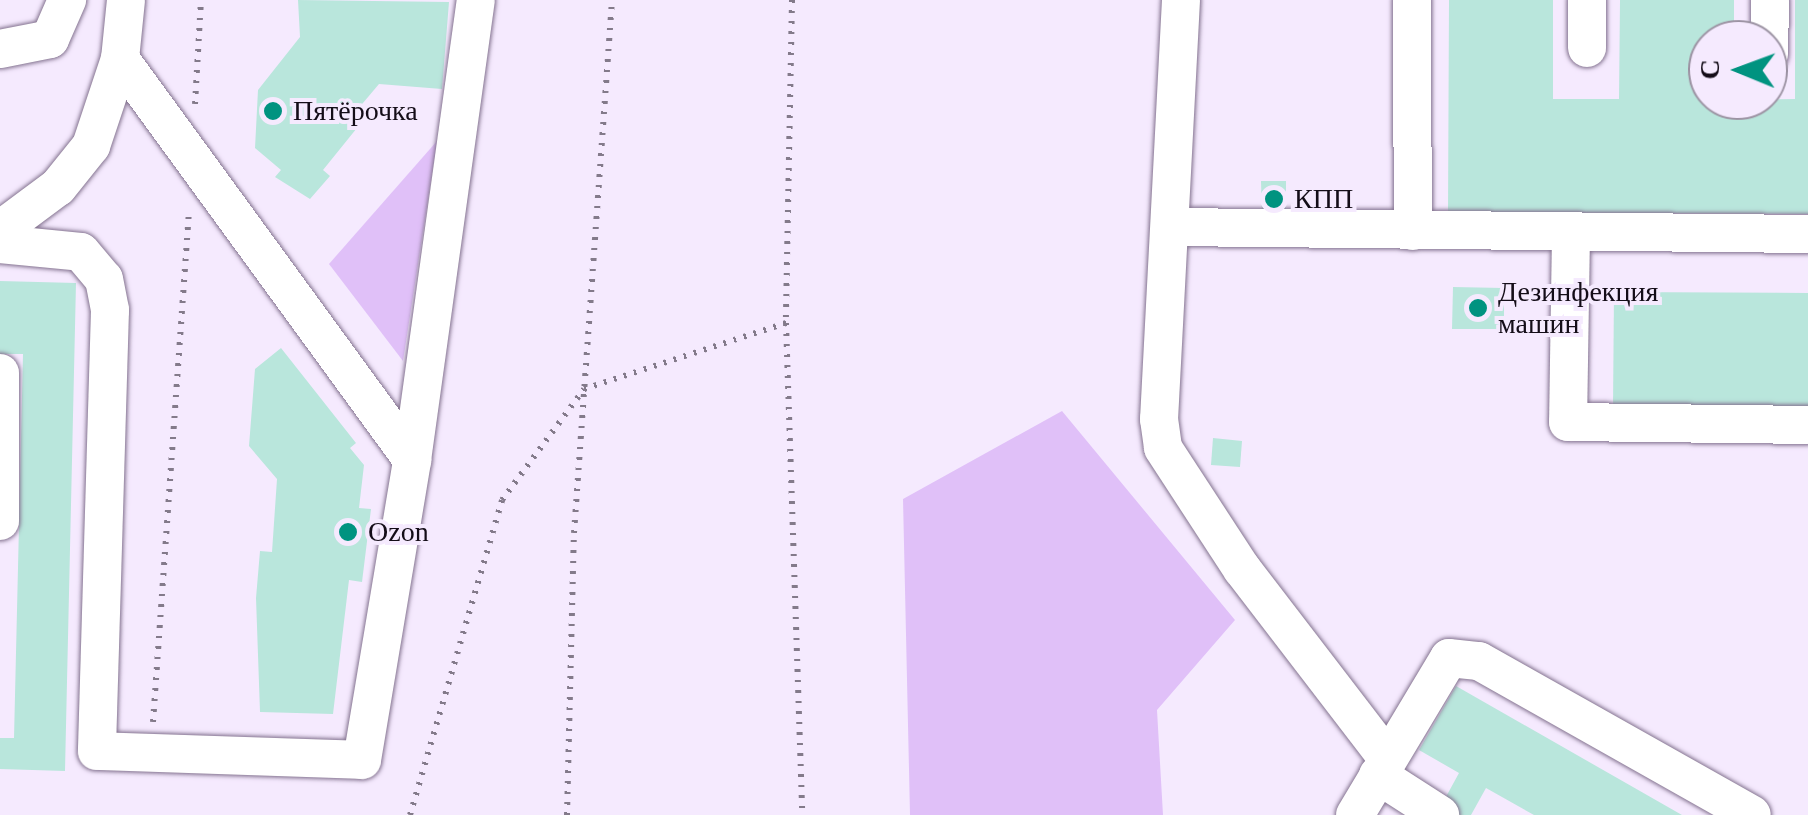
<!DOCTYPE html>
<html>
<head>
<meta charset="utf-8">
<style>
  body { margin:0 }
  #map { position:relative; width:1808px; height:815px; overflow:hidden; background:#f5eafe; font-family:"Times New Roman",serif }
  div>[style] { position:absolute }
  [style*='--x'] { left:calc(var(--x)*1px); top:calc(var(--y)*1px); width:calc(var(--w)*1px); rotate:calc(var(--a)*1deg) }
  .green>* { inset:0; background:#e0c0f8 }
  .building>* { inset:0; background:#b9e6dc }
  .path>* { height:6px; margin-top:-3px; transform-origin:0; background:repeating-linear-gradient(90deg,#837a8a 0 2.5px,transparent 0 10.5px) }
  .roads { filter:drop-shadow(0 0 2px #847390) drop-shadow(0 0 2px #847390) }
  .minor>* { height:38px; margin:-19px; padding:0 19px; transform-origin:19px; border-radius:19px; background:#fff }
  .dots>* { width:28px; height:28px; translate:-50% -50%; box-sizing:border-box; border:5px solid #f5eafe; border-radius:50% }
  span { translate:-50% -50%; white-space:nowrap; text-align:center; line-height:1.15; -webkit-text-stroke:8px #f5eafe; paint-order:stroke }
  .poi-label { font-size:28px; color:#140d18 }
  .left { translate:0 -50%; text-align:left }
  .north { position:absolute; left:1688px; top:20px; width:100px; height:100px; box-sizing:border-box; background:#f5eafe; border:2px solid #9b92a2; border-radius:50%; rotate:271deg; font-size:28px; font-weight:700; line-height:40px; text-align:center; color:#140d18 }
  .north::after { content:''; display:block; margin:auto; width:35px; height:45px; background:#009380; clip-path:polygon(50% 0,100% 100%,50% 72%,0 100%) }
</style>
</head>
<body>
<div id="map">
  <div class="green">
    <i style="clip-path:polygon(437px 141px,403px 361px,329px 264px)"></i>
    <i style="clip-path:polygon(1062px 411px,1235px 620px,1157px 710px,1163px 815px,910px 815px,903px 499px)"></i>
  </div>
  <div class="building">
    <i style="clip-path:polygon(298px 0,449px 2px,442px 89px,379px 84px,352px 116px,361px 123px,323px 170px,330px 176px,310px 199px,275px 177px,281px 170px,255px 148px,258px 90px,300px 37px)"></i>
    <i style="clip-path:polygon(1449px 0,1553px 0,1553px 99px,1619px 99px,1620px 0,1734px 0,1734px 40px,1708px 40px,1708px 100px,1795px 99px,1795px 0,1808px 0,1808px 214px,1448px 212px)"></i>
    <i style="clip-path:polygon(1261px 181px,1286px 181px,1286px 216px,1262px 217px)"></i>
    <i style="clip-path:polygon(0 281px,76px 283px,65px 771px,0 769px,0 738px,14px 738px,23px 354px,0 354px)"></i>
    <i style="clip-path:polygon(1453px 287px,1504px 288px,1504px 329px,1452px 329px)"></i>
    <i style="clip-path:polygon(1614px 292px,1808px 293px,1808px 408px,1613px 407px)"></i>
    <i style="clip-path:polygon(281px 348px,356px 443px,350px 448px,364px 465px,359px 508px,371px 509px,362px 582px,349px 580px,333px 714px,260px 712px,256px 598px,260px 551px,272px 552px,277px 479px,249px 446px,255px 369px)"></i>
    <i style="clip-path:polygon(1213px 438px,1242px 441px,1240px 467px,1211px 465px)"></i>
    <i style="clip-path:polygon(1456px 686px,1682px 815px,1534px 815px,1486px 788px,1471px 815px,1436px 815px,1459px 773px,1419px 750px)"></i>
  </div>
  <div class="path">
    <i style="--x:792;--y:0;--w:323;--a:91.1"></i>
    <i style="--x:786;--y:323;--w:492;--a:88.1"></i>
    <i style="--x:195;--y:104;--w:104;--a:-86.7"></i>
    <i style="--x:153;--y:722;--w:512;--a:-85.97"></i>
    <i style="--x:410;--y:815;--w:328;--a:-73.7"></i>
    <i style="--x:502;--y:500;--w:138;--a:-53.5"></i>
    <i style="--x:584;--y:389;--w:213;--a:-18.1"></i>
    <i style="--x:567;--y:815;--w:282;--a:-88.6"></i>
    <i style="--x:574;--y:533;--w:534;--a:-85.92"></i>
  </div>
  <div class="roads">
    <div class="minor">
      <i style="--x:1181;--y:0;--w:420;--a:93"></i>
      <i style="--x:1159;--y:419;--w:29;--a:82"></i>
      <i style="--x:1163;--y:448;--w:145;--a:56.9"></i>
      <i style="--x:1242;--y:569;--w:238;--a:52.5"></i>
      <i style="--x:1412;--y:0;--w:231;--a:89.8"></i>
      <i style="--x:1587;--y:0;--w:48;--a:90"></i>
      <i style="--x:0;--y:49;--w:51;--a:-11.3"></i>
      <i style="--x:50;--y:39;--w:43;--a:-66.4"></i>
      <i style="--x:1769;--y:54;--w:54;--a:-88.9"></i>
      <i style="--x:120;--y:59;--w:496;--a:53.9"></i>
      <i style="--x:1172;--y:227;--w:636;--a:0.63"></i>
      <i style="--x:0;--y:230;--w:72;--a:-36.6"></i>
      <i style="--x:58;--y:187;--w:53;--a:-51.2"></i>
      <i style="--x:91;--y:146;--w:92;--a:-71.6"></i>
      <i style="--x:120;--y:59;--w:59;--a:-84.2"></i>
      <i style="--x:1571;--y:234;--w:188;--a:90.9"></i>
      <i style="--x:1568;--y:422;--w:240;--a:0.7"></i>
      <i style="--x:0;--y:244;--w:81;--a:5.6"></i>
      <i style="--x:81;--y:252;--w:35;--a:50"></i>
      <i style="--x:104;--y:279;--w:32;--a:79"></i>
      <i style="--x:110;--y:310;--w:441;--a:91.7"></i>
      <i style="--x:97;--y:751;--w:265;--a:1.9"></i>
      <i style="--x:362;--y:760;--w:304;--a:-80.5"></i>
      <i style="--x:412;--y:460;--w:464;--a:-82.1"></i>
      <i style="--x:0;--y:373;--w:148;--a:90"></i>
      <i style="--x:1378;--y:775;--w:74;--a:32.8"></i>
      <i style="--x:1355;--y:815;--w:183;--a:-59.1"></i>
      <i style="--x:1449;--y:658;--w:30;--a:6"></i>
      <i style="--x:1479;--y:661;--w:313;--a:29.4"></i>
    </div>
  </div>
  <div class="dots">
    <i style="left:273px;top:111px;background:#009380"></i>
    <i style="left:1274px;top:199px;background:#009380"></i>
    <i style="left:1478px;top:308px;background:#009380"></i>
    <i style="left:348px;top:532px;background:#009380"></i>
  </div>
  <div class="poi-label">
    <span class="left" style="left:293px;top:111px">Пятёрочка</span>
    <span class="left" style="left:1294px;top:199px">КПП</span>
    <span class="left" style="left:1498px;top:308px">Дезинфекция<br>машин</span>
    <span class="left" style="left:368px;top:532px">Ozon</span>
  </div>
  <div class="north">С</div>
</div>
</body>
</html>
